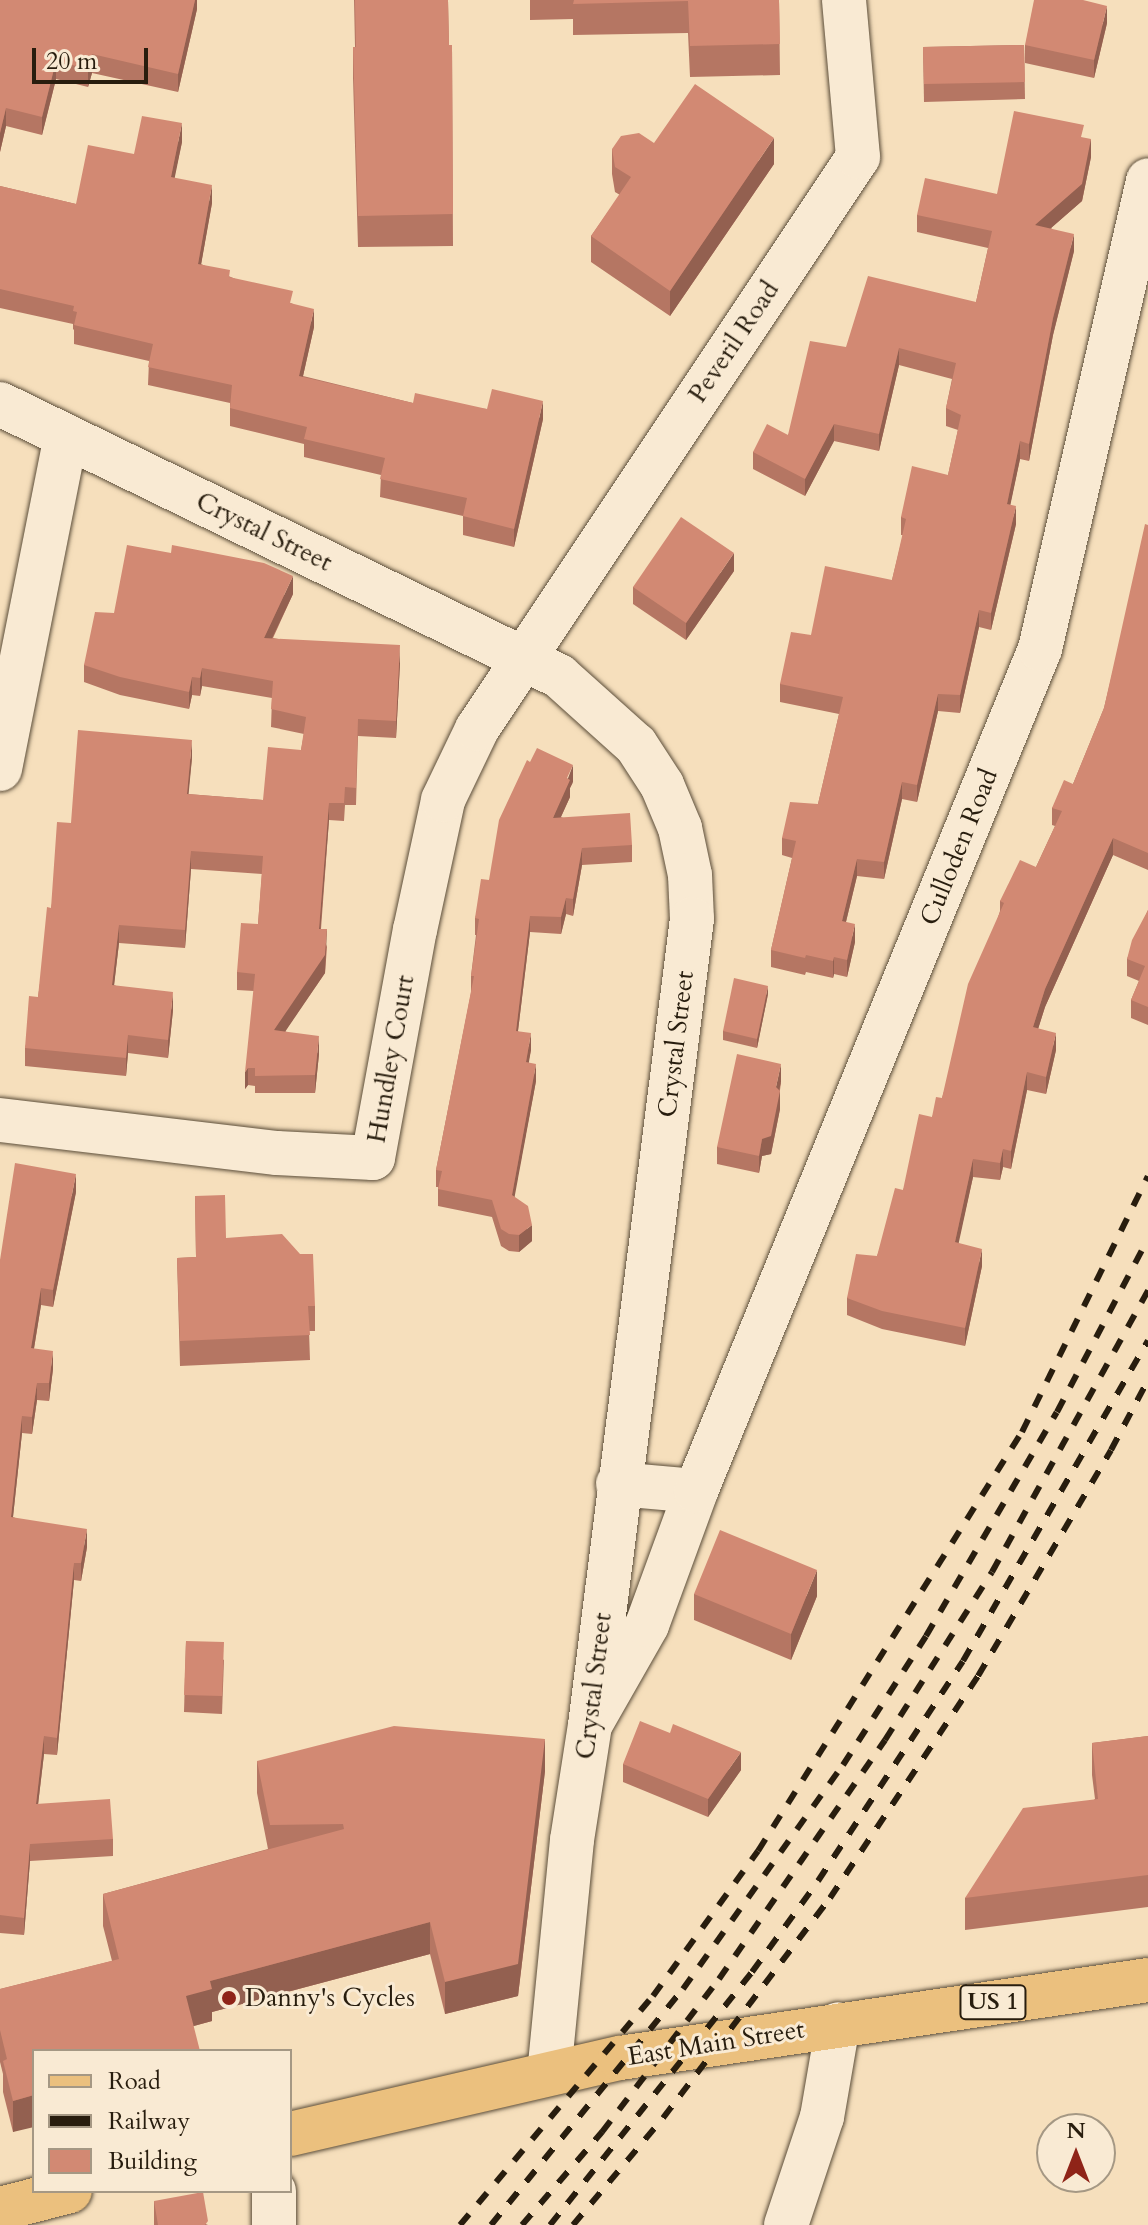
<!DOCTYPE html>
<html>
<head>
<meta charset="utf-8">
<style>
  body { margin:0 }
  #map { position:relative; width:1148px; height:2225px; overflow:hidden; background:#f6dfbc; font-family:Cardo,serif }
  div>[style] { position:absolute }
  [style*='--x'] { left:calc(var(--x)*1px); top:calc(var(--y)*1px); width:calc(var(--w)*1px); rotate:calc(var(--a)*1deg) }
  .roads { filter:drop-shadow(0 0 2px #5c4e3a) drop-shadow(0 0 2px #5c4e3a) }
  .street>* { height:44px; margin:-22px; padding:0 22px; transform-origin:22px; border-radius:22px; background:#f9ead3 }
  .secondary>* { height:44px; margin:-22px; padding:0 22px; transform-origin:22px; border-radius:22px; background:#f9ead3 }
  .primary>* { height:44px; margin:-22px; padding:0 22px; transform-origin:22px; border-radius:22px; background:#ebc07e }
  .rail>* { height:6px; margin-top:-3px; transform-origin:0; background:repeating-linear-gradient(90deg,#281d0e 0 14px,transparent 0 28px) }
  .wall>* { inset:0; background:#b57663 }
  .shaded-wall>* { inset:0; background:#936050 }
  .building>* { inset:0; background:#d28973 }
  .dots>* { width:22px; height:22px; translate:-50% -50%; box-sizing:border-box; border:4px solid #f9ead3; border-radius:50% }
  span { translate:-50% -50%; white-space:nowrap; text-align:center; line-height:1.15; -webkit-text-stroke:6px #f9ead3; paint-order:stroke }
  .shield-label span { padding:2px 6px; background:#f9ead3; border:2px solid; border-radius:6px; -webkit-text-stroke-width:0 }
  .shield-label { font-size:24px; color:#281d0e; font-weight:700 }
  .street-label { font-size:26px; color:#281d0e }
  .poi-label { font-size:26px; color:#281d0e }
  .left { translate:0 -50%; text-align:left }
  .legend { position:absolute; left:32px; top:2049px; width:260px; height:144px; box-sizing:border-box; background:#f9ead3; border:2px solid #a59884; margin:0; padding:10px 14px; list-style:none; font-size:24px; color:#281d0e }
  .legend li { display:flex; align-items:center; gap:16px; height:40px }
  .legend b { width:40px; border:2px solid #a59884 }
  .north { position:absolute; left:1036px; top:2113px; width:80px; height:80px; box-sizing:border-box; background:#f9ead3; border:2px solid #a59884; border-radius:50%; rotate:0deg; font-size:22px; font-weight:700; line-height:32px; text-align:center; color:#281d0e }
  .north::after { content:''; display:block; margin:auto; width:28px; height:36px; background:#8f2418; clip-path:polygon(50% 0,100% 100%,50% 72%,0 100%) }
  .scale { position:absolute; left:32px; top:48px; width:116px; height:36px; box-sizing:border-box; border:4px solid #281d0e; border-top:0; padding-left:10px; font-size:24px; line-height:28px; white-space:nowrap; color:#281d0e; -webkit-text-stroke:6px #f9ead3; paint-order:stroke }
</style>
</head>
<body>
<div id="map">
  <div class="roads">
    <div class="street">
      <i style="--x:0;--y:769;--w:339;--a:-78.8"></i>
      <i style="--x:0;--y:1120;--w:279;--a:6.8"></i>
      <i style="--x:277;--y:1153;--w:96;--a:3"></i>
      <i style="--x:373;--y:1158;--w:232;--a:-79.6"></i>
      <i style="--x:415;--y:930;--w:133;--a:-77.8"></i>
      <i style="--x:443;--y:800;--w:79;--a:-64.4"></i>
      <i style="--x:477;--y:729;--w:687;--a:-56.33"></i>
      <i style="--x:858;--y:157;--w:158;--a:-95.1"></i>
      <i style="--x:618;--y:1484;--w:78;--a:5.1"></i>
      <i style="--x:590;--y:1725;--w:115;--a:-60.3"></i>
      <i style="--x:647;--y:1625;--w:143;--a:-69.9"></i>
      <i style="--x:696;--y:1491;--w:910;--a:-67.78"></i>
      <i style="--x:1040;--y:649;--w:481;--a:-77"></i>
    </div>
    <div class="secondary">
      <i style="--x:0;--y:404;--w:622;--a:25.95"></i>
      <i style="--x:559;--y:676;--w:103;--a:41.9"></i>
      <i style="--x:636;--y:745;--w:48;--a:57"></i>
      <i style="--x:662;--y:785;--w:47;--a:67.3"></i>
      <i style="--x:680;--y:828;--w:48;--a:78"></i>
      <i style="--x:690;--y:875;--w:44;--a:87.4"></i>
      <i style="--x:692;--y:919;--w:812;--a:97.21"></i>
      <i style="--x:590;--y:1725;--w:116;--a:98.9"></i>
      <i style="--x:572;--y:1840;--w:234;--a:95.6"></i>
      <i style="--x:274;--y:2225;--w:34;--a:-90"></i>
      <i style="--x:786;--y:2225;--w:114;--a:-71.6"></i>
      <i style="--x:822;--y:2117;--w:94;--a:-80.2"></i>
    </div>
    <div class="primary">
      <i style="--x:290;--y:2134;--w:339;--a:-13"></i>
      <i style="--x:620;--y:2058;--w:534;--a:-8.4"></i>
      <i style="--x:0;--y:2209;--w:72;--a:-14.4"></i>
    </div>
  </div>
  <div class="rail">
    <i style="--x:460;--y:2225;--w:299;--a:-49.9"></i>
    <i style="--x:653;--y:1996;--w:179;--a:-54.1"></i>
    <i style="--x:758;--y:1851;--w:495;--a:-57.8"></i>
    <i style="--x:1022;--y:1432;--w:285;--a:-63.8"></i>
    <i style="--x:491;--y:2225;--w:304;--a:-50.9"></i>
    <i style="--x:683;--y:1989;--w:275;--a:-54.5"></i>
    <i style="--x:843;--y:1765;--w:153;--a:-57.2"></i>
    <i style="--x:926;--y:1636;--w:259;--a:-59.7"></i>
    <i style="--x:1057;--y:1412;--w:195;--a:-62.3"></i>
    <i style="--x:522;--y:2225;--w:123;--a:-49.3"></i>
    <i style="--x:602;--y:2132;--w:193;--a:-52.6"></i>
    <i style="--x:719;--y:1979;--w:291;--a:-55.2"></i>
    <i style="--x:885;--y:1740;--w:199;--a:-57.5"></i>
    <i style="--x:992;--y:1572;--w:322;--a:-61"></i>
    <i style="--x:550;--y:2225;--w:324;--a:-51.4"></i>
    <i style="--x:752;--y:1972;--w:112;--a:-54"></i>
    <i style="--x:818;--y:1881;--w:263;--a:-56.6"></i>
    <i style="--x:963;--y:1661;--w:370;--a:-60"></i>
    <i style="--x:573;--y:2225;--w:140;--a:-49.9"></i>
    <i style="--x:663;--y:2118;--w:276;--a:-52.8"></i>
    <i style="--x:830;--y:1898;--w:267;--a:-56.3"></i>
    <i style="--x:978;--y:1676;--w:262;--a:-59.5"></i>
    <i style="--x:1111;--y:1450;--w:79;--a:-62.1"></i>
  </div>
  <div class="wall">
    <i style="clip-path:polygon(0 0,197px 0,197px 9px,178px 92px,92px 73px,88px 87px,56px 79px,42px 135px,6px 126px,0 152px)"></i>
    <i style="clip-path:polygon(354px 0,448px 0,449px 45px,452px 45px,453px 246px,358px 247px,353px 78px,353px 47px,355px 47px)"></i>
    <i style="clip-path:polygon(530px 0,779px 0,780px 75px,690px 77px,688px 33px,573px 35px,573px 19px,530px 20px)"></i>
    <i style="clip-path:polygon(1107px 23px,1094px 78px,1025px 63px,1025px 45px)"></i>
    <i style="clip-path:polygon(1024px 45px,1025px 99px,924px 102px,923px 47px)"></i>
    <i style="clip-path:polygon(1084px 138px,1091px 157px,1082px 201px,1051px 228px,1074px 251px,1053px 335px,1029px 461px,1020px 459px,1010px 505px,1016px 524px,991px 630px,979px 627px,960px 713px,938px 711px,917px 802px,902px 799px,884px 879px,857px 876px,846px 922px,855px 942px,847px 977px,834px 974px,833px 978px,806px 972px,805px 975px,771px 967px,771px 950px,792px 858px,782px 855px,782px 838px,818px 804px,839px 714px,780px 702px,780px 684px,811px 635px,892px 580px,903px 535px,901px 535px,901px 517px,948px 475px,958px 430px,946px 426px,946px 408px,952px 379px,899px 365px,879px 451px,834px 441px,805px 496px,753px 469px,753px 452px,788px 435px,846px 347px,976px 302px,988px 248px,917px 232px,917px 215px,997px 194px)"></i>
    <i style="clip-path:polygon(182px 142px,174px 178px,212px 203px,201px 264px,293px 304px,314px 327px,303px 376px,413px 403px,487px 409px,543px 419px,514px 547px,463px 535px,463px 516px,380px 497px,381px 475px,304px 457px,304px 444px,230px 426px,230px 403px,148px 385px,149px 361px,74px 344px,74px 330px,73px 329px,73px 324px,0 308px,0 186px,76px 204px,134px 154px)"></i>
    <i style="clip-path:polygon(654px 143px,774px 164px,670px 316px,591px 262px,591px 236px,620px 195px,615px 192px,612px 174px,612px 149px)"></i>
    <i style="clip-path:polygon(1148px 525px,1148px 870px,1113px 855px,1045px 1007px,1038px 1029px,1056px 1050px,1046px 1094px,1027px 1090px,1011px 1169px,1003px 1167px,1000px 1180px,973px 1177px,958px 1243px,982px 1266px,965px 1346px,882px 1329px,847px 1315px,847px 1298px,877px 1256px,932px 1117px,942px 1098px,1000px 911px,1000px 901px,1036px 867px,1055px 826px,1052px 825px,1052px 808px,1073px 784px,1104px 708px)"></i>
    <i style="clip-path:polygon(734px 571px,686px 640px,633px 604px,633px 587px)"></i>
    <i style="clip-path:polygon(293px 594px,273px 638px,400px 663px,396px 738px,358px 736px,356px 805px,345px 805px,344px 821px,329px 820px,321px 929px,327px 947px,325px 973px,285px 1031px,319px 1054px,315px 1093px,255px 1093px,255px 1086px,248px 1085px,245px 1089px,254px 991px,237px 990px,237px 972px,258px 924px,262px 874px,191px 869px,185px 948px,119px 943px,114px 985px,173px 1010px,168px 1058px,128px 1053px,126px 1076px,25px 1066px,25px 1048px,38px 997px,51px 908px,71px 823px,192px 758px,188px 794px,263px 800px,301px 750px,304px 734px,271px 727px,272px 698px,202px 686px,200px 696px,192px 695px,189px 709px,120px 695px,84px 682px,84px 665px,114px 613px)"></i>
    <i style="clip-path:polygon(573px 782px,570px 788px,570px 797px,561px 817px,632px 845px,632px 862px,582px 865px,573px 916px,566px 914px,561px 934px,530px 932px,518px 1031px,531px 1050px,528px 1063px,536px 1081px,514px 1196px,532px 1241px,519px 1252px,509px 1251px,501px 1246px,492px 1217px,438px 1206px,438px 1187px,436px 1187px,436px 1170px,471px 993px,471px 976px,476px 935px,475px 935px,475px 918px,489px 880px)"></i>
    <i style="clip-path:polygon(1148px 910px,1148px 1025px,1131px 1018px,1131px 1000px,1139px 981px,1127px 976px,1127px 959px)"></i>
    <i style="clip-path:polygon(768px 994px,757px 1048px,723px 1040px,723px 1031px)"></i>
    <i style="clip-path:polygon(781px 1082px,780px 1090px,780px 1109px,771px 1154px,762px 1156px,759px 1173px,717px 1164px,717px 1147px)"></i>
    <i style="clip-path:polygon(76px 1192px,53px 1307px,41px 1305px,34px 1349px,53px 1369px,49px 1401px,37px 1400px,32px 1434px,22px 1433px,13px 1517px,87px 1547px,81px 1581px,74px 1580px,57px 1755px,44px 1754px,38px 1804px,113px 1839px,113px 1856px,30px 1861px,24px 1935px,0 1933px,0 1260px)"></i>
    <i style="clip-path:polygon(195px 1196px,226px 1238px,315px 1306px,315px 1331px,309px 1331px,310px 1360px,180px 1366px,177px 1258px,196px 1257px)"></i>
    <i style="clip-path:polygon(694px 1594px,817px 1596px,791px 1660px,694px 1620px)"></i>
    <i style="clip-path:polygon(186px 1641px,224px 1660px,222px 1714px,184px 1712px)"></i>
    <i style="clip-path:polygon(1148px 1736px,1148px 1907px,965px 1930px,965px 1898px,1095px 1799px,1092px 1775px,1092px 1743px)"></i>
    <i style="clip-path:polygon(257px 1761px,545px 1771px,518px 1996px,445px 2014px,430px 1954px,212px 2012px,212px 2021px,194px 2026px,13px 2132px,3px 2092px,3px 2074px,0 2062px,0 1989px,112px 1961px,103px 1926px,103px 1894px,268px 1849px,257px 1793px)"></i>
    <i style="clip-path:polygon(623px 1764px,741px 1770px,708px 1817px,623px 1782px)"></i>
    <i style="clip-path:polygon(154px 2201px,208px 2225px,154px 2225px)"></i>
  </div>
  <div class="shaded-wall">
    <i style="clip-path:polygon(195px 0,197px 0,197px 9px,178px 92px,178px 74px)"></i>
    <i style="clip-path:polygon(1107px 6px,1107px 23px,1094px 78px,1094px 60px)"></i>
    <i style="clip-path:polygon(92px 54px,92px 73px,88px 87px,88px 69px)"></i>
    <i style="clip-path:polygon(56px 61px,56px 79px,42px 135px,42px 117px)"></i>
    <i style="clip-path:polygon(6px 108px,6px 126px,0 152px,0 133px)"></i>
    <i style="clip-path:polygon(182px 123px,182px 142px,171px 196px,171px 177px)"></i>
    <i style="clip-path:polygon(774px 138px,774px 164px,670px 316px,670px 291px)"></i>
    <i style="clip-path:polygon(1091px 139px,1091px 157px,1082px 201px,1035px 242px,1035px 225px)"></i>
    <i style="clip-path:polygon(212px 185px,212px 203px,198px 282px,198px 264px)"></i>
    <i style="clip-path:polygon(1074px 234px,1074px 251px,1053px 335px,1029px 461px,1029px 444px,1053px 318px)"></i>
    <i style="clip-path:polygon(314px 309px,314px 327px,299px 394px,299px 376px)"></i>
    <i style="clip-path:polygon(899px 348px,899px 365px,879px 451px,879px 434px)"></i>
    <i style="clip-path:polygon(543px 401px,543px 419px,514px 547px,514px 529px)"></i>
    <i style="clip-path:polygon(834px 424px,834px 441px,805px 496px,805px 479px)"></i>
    <i style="clip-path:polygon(1020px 441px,1020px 459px,1007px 521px,1007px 504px)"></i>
    <i style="clip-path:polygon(1016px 506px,1016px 524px,991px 630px,991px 613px)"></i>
    <i style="clip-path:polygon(734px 553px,734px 571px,686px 640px,686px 623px)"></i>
    <i style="clip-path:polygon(293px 576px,293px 594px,264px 655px,264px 638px)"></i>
    <i style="clip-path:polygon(979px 610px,979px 627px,960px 713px,960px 695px)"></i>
    <i style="clip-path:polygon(400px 645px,400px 663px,396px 738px,396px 721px)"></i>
    <i style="clip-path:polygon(202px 668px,202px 686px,200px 696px,200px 678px)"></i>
    <i style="clip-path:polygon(192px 677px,192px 695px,189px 709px,189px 692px)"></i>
    <i style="clip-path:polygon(938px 694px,938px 711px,917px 802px,917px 785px)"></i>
    <i style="clip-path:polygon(192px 740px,192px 758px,187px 811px,187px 794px)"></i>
    <i style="clip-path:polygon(573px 765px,573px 782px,570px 788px,570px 797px,553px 834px,553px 818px)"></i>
    <i style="clip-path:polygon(902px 782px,902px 799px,884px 879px,884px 862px)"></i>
    <i style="clip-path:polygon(329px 803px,329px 820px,319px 946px,319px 929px)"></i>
    <i style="clip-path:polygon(1113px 838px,1113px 855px,1045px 1007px,1033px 1045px,1033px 1027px,1045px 989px)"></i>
    <i style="clip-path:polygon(582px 848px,582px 865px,573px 916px,573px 899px)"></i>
    <i style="clip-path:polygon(191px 851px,191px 869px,185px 948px,185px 930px)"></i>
    <i style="clip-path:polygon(857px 859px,857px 876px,842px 938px,842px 921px)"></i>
    <i style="clip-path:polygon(566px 898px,566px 914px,561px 934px,561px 917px)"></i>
    <i style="clip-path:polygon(530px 916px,530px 932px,516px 1047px,516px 1031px)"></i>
    <i style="clip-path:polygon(855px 924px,855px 942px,847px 977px,847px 960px)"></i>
    <i style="clip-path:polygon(119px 925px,119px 943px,112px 1003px,112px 985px)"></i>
    <i style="clip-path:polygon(327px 929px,325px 973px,274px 1048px,274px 1030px)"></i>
    <i style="clip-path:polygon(834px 957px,834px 974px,833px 978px,833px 961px)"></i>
    <i style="clip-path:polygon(768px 986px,768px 994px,757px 1048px,757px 1039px)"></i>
    <i style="clip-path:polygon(173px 992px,173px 1010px,168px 1058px,168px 1040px)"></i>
    <i style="clip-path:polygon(531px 1033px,531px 1050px,526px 1079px,526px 1062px)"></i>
    <i style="clip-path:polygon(1056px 1033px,1056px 1050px,1046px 1094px,1046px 1077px)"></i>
    <i style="clip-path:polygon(128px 1035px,128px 1053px,126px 1076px,126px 1058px)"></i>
    <i style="clip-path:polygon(319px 1036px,319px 1054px,315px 1093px,315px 1075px)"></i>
    <i style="clip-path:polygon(536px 1064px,536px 1081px,512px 1211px,512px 1195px)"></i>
    <i style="clip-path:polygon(781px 1064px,781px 1082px,776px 1104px,776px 1087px)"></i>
    <i style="clip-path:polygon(248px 1068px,248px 1085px,245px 1089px,245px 1072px)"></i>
    <i style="clip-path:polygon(1027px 1072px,1027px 1090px,1011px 1169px,1011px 1151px)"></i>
    <i style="clip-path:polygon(780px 1091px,780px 1109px,771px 1154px,762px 1156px,759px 1173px,759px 1156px,762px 1139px)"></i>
    <i style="clip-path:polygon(1003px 1149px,1003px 1167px,1000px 1180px,1000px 1163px)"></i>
    <i style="clip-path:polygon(973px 1159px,973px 1177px,955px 1260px,955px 1242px)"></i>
    <i style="clip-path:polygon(76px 1174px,76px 1192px,53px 1307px,53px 1290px)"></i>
    <i style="clip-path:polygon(532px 1225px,532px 1241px,519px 1252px,519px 1235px)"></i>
    <i style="clip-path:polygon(982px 1249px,982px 1266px,965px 1346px,965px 1328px)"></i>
    <i style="clip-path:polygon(41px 1288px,41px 1305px,31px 1366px,31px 1348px)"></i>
    <i style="clip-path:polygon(53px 1351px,53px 1369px,49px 1401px,49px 1383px)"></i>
    <i style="clip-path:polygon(37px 1383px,37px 1400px,32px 1434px,32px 1417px)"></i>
    <i style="clip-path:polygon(22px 1416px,22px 1433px,11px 1535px,11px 1517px)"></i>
    <i style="clip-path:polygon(87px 1529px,87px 1547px,81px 1581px,81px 1563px)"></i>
    <i style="clip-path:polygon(74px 1563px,74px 1580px,57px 1755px,57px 1738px)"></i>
    <i style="clip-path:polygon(817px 1570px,817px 1596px,791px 1660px,791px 1634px)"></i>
    <i style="clip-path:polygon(44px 1736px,44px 1754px,36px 1822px,36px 1804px)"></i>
    <i style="clip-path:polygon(545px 1739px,545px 1771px,518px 1996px,445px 2014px,445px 1982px)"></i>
    <i style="clip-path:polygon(741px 1752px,741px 1770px,708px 1817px,708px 1799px)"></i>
    <i style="clip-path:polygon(30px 1844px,30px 1861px,24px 1935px,24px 1918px)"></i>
    <i style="clip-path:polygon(430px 1922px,430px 1954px,212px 2012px,212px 2021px,186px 2028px,186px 1996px,210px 1981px)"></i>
    <i style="clip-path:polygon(34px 2095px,34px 2127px,13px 2132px,13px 2101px)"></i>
  </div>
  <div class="building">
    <i style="clip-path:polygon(0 0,195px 0,178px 74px,92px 54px,88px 69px,56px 61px,42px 117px,6px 108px,0 133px)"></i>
    <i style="clip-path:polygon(355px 0,448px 0,449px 45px,452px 45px,453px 214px,358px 216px,353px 47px,356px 47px)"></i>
    <i style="clip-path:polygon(574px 0,779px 0,780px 44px,690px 46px,688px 1px,573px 4px)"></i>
    <i style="clip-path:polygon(1034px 0,1083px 0,1107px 6px,1094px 60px,1025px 45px)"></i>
    <i style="clip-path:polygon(1024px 45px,1025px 82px,924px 84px,923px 47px)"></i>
    <i style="clip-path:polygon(695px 84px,774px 138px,670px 291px,591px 236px,631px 177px,615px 167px,612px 149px,621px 136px,639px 133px,654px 143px)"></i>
    <i style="clip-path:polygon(1014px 111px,1084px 125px,1081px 137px,1091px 139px,1082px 184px,1035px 225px,1074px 234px,1053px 318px,1029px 444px,1020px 441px,1007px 504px,1016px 506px,991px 613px,979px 610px,960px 695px,938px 694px,917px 785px,902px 782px,884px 862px,857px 859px,842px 921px,855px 924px,847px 960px,834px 957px,833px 961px,806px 955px,805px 958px,771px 950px,796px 841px,782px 838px,790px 802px,818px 804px,843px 697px,780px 684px,791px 632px,811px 635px,825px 566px,892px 580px,906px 519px,901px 517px,912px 466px,948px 475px,961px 415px,946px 408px,956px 363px,899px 348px,879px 434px,834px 424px,805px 479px,753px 452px,767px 424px,788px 435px,810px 341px,846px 347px,868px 276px,976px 302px,992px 231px,917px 215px,925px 178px,997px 194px)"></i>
    <i style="clip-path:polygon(142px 116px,182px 123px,171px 177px,212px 185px,198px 264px,230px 270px,229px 277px,293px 291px,290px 303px,314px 309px,299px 376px,413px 403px,415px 393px,487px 409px,492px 389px,543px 401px,514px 529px,463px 516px,467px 498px,380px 479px,385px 458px,304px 439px,307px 427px,230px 408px,232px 385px,148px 367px,153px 344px,74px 325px,77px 312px,73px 311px,74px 306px,0 289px,0 186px,76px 204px,88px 145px,134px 154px)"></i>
    <i style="clip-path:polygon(681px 517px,734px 553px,686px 623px,633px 587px)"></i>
    <i style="clip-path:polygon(1145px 524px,1148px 525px,1148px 853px,1113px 838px,1045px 989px,1033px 1027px,1056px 1033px,1046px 1077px,1027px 1072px,1011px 1151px,1003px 1149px,1000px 1163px,973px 1159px,955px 1242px,982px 1249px,965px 1328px,882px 1311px,847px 1298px,856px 1254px,877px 1256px,895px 1188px,903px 1190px,919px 1114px,932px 1117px,936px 1097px,942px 1098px,968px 984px,1004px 903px,1000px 901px,1020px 860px,1036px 867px,1062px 811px,1052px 808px,1064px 780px,1073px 784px,1104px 708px)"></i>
    <i style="clip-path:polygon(127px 545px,171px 553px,172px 545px,264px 563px,293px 576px,264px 638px,400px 645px,396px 721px,358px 719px,356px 788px,345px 787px,344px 803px,329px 803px,319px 929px,327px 929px,325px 955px,274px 1030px,319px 1036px,315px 1075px,255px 1076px,255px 1068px,248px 1068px,245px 1072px,255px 974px,237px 972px,241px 923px,258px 924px,263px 856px,191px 851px,185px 930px,119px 925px,112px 985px,173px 992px,168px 1040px,128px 1035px,126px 1058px,25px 1048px,29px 996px,38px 997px,47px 907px,51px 908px,57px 822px,71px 823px,78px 730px,192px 740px,187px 794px,263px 800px,268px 747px,301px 750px,306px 717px,271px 709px,273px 681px,202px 668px,200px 678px,192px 677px,189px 692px,120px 677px,84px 665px,95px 612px,114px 613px)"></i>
    <i style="clip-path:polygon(537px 748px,573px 765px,567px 778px,570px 780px,553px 818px,630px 813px,632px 845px,582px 848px,573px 899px,566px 898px,561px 917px,530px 916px,516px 1031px,531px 1033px,526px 1062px,536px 1064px,512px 1195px,528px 1206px,532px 1225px,519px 1235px,509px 1234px,501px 1229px,492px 1200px,438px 1189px,442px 1171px,436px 1170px,474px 976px,471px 976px,479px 919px,475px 918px,481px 879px,489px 880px,499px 820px,527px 760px,530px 762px)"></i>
    <i style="clip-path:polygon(1148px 910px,1148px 1007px,1131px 1000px,1145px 966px,1127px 959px,1132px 940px)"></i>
    <i style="clip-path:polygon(734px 978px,768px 986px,757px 1039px,723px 1031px)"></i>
    <i style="clip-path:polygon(737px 1054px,781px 1064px,776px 1087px,780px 1091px,771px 1136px,762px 1139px,759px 1156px,717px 1147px)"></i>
    <i style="clip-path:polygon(15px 1163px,76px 1174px,53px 1290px,41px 1288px,31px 1348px,53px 1351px,49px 1383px,37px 1383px,32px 1417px,22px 1416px,11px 1517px,87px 1529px,81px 1563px,74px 1563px,57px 1738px,44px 1736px,36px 1804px,110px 1799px,113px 1839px,30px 1844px,24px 1918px,0 1915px,0 1260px)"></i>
    <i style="clip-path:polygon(225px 1195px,226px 1238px,282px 1234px,300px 1254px,313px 1254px,315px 1306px,308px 1306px,310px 1335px,180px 1341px,177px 1258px,196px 1257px,195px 1196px)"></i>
    <i style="clip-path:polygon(720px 1530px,817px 1570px,791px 1634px,694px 1594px)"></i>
    <i style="clip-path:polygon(186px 1641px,224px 1642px,222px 1696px,184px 1695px)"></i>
    <i style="clip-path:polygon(640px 1721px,670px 1733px,673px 1724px,741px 1752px,708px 1799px,623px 1764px)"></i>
    <i style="clip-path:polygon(394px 1726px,545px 1739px,518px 1964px,445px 1982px,430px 1922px,210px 1981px,212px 1989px,186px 1996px,200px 2051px,34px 2051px,34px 2095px,13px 2101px,3px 2061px,7px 2059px,0 2030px,0 1989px,119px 1959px,103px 1894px,344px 1829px,343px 1824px,270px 1825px,257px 1761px)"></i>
    <i style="clip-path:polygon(1148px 1736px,1148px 1875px,965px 1898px,1023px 1808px,1098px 1799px,1092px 1743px)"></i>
    <i style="clip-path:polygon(203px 2192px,208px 2221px,205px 2225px,158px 2225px,154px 2201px)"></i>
  </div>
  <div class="dots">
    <i style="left:229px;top:1998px;background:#8f2418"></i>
  </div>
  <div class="shield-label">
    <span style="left:993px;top:2002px">US 1</span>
  </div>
  <div class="street-label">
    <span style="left:734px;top:342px;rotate:-56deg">Peveril Road</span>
    <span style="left:264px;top:532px;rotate:26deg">Crystal Street</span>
    <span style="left:959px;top:847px;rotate:-68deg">Culloden Road</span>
    <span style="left:676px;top:1044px;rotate:-83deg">Crystal Street</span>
    <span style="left:391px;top:1059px;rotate:-80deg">Hundley Court</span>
    <span style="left:594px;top:1686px;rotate:-83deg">Crystal Street</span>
    <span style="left:716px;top:2043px;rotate:-9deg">East Main Street</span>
  </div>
  <div class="poi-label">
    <span class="left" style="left:245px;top:1998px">Danny's Cycles</span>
  </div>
  <ul class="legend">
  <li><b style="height:10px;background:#ebc07e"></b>Road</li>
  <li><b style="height:10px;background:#281d0e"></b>Railway</li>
  <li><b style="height:22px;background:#d28973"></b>Building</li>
  </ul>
  <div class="north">N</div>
  <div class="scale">20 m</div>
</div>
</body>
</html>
